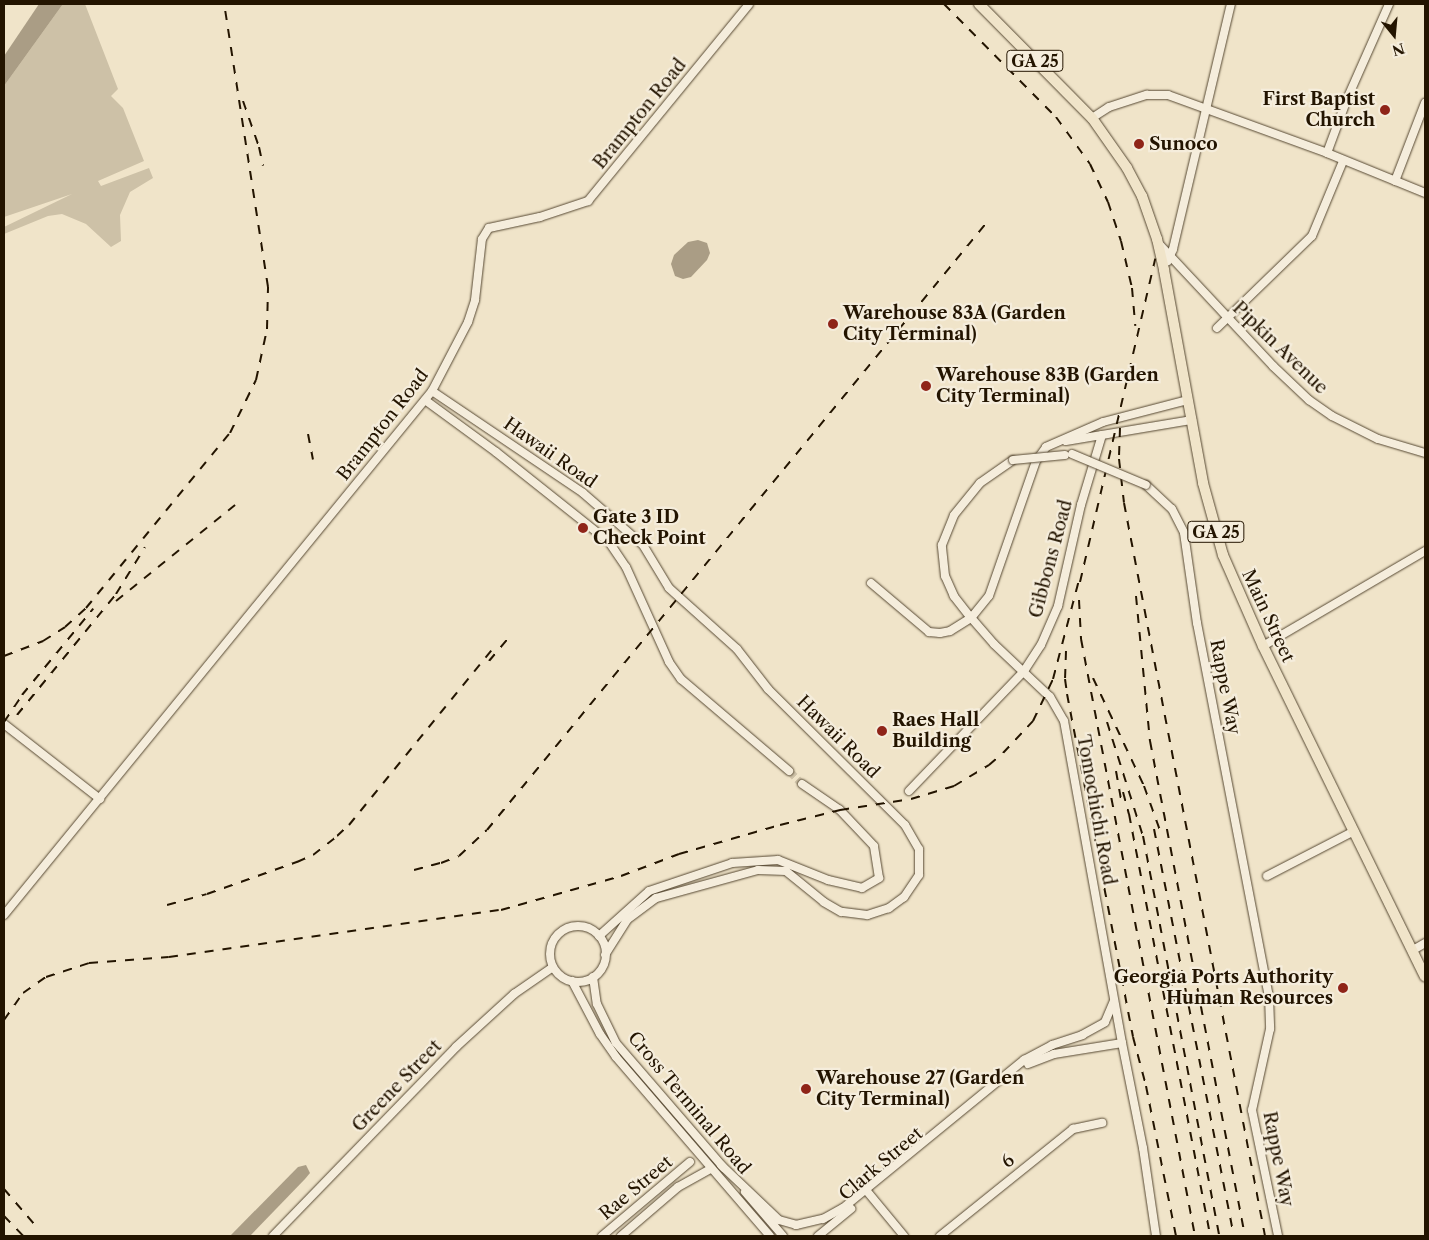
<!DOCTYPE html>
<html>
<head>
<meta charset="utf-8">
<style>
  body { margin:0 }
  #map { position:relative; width:1429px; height:1240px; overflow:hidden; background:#f0e4c9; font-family:"Libre Caslon Text",serif }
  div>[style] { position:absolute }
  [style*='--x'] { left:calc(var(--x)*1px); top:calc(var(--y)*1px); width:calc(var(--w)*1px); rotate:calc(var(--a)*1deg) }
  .green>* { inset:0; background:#cdc1a7 }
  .water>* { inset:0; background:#aa9d85 }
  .minor-tunnel>* { height:8px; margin-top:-4px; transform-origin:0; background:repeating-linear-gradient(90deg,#d1c5ab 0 8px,transparent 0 12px) }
  .roads { filter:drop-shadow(0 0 1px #564832) drop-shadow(0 0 1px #564832) }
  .minor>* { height:8px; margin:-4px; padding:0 4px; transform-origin:4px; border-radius:4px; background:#f5eddc }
  .minor>.ring { margin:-4px; padding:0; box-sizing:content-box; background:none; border:8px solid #f5eddc; border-radius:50% }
  .major>* { height:10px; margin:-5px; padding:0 5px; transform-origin:5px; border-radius:5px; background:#f0e4c9 }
  .rail>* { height:2px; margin-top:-1px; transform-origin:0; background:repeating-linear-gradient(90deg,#231400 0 9px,transparent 0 18px) }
  .bridges { filter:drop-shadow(0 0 1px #564832) drop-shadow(0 0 1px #564832) }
  .minor-bridge>* { height:8px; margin:-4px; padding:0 4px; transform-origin:4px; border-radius:4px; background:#f5eddc }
  .dots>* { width:14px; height:14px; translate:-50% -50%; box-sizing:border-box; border:2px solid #f5eddc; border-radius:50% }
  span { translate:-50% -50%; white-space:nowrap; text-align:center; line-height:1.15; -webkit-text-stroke:4.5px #f5eddc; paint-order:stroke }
  .shield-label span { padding:1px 4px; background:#f5eddc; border:1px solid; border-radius:4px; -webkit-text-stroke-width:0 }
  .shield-label { font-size:16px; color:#231400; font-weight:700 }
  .poi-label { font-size:18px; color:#231400; font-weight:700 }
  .right { translate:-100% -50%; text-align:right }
  .left { translate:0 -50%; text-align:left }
  .street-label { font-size:18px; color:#231400 }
  .frame { position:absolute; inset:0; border:5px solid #231400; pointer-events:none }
  .north { position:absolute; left:1369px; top:10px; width:50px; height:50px; -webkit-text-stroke:4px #f5eddc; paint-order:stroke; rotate:163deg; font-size:14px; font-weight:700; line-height:20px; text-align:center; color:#231400 }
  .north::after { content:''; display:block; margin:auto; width:18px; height:22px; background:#231400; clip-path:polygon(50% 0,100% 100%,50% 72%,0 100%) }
</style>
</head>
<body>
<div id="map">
  <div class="green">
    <i style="clip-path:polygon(63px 4px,85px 4px,118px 89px,111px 96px,123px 108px,144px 161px,98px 181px,101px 186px,149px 168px,153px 178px,130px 192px,120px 215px,121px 241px,111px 247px,86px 224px,62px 214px,48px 216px,4px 234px,4px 227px,72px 194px,4px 217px,4px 86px)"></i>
  </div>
  <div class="water">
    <i style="clip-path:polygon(39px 4px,63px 4px,4px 86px,4px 56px)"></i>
    <i style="clip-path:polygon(698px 240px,707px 243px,710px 253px,707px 260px,691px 277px,683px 279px,675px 276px,671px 264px,674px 255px,688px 242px)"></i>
    <i style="clip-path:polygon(306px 1165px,310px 1173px,305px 1179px,250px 1236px,230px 1236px,298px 1167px)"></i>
  </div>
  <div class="minor-tunnel">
    <i style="--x:789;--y:771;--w:18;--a:45"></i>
  </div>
  <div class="roads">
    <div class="minor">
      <i style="--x:1092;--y:118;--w:20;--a:-33"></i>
      <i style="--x:1109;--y:107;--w:40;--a:-18"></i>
      <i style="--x:1147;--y:95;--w:21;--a:0"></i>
      <i style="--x:1168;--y:95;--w:169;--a:20"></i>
      <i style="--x:1327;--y:153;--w:106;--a:22.2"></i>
      <i style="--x:1327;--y:153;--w:58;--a:-69.7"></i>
      <i style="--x:1347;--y:99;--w:104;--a:-66.1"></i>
      <i style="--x:1395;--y:181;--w:84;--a:-69"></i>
      <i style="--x:1159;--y:244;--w:167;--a:46.9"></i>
      <i style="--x:1273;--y:366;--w:50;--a:43.4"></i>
      <i style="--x:1309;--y:400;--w:28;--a:35"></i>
      <i style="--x:1332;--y:416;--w:51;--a:26.6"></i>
      <i style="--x:1378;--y:439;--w:49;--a:16.6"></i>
      <i style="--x:1168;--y:261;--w:13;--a:-67"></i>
      <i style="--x:1173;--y:249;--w:252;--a:-76.7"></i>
      <i style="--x:1217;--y:328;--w:132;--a:-44.1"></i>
      <i style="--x:1312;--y:236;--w:81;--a:-67.5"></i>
      <i style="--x:432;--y:391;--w:182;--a:34"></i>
      <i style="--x:583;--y:493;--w:79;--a:40.9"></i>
      <i style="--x:643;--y:545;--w:50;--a:58.8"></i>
      <i style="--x:669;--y:588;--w:91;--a:41.9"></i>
      <i style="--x:737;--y:649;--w:51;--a:52.2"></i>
      <i style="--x:768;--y:689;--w:193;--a:44.8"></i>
      <i style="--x:905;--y:825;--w:28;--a:60"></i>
      <i style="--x:919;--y:849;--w:26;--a:90"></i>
      <i style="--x:919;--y:875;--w:27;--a:124"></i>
      <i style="--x:904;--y:897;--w:19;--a:144"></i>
      <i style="--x:889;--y:908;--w:23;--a:162"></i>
      <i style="--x:867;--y:915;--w:26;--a:-173"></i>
      <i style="--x:841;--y:912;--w:20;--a:-150"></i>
      <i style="--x:824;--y:902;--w:49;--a:-140.8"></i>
      <i style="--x:786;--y:871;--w:28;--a:-178"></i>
      <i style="--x:758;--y:870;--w:106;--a:164.6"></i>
      <i style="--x:656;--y:898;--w:36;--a:143"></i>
      <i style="--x:627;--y:920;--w:41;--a:122.2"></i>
      <i style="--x:425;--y:400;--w:88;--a:36.2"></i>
      <i style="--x:496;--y:452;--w:144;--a:38.5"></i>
      <i style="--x:609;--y:542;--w:30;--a:56"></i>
      <i style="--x:626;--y:567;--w:104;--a:65.6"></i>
      <i style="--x:669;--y:662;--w:21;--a:55"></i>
      <i style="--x:681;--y:679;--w:142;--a:40.4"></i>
      <i style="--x:1066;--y:441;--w:128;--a:-9.5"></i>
      <i style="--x:1146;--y:485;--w:35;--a:43"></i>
      <i style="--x:1172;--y:509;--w:27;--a:63"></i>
      <i style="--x:1184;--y:533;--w:91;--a:81.8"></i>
      <i style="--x:1197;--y:623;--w:380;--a:79.1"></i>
      <i style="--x:1269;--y:996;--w:33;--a:88"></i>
      <i style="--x:1270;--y:1029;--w:83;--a:102.5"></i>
      <i style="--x:1252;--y:1110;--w:129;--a:78.3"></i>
      <i style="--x:871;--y:583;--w:76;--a:40.2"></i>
      <i style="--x:929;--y:632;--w:11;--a:5"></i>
      <i style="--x:940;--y:633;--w:10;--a:-11"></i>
      <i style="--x:950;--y:631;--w:25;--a:-32"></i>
      <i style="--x:971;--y:618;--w:28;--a:-128"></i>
      <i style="--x:954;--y:596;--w:22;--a:-114"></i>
      <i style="--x:945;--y:576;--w:31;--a:-96"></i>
      <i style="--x:942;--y:545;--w:32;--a:-68"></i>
      <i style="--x:954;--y:515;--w:41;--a:-50.9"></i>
      <i style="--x:980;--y:483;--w:40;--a:-34.9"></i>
      <i style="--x:1263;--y:646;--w:188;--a:-30.4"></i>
      <i style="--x:4;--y:724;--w:122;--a:38"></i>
      <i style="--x:909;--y:791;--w:166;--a:-46.2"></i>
      <i style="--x:1024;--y:671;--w:31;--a:-57"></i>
      <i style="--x:1041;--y:645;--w:43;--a:-66.4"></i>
      <i style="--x:1058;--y:606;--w:104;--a:-77.2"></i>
      <i style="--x:1081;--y:505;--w:73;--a:-73.3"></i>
      <i style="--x:1267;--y:876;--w:98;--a:-27.3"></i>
      <i style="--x:4;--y:915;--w:677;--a:-50.76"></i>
      <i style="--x:432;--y:391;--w:78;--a:-62.4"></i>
      <i style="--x:468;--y:322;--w:23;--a:-72"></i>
      <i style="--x:475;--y:300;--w:61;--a:-83.5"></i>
      <i style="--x:482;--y:239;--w:13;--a:-58"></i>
      <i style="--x:489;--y:228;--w:52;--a:-12.2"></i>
      <i style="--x:540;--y:217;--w:51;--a:-18.4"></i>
      <i style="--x:588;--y:201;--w:254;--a:-50.7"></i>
      <i class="ring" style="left:550px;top:926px;width:48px;height:48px"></i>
      <i style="--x:599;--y:936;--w:67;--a:-42"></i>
      <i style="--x:649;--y:891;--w:88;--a:-18.6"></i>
      <i style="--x:732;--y:863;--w:46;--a:-3.7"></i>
      <i style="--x:778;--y:860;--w:54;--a:21.8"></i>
      <i style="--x:828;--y:880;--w:35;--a:13"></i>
      <i style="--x:862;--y:888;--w:20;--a:-30"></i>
      <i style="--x:879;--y:878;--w:32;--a:-99"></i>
      <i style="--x:874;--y:846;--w:50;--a:-133.4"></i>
      <i style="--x:840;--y:810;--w:46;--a:-145.6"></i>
      <i style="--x:1413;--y:950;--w:14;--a:-30"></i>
      <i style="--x:593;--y:977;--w:27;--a:82"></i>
      <i style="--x:597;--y:1004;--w:43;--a:64"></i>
      <i style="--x:616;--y:1043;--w:165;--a:49.2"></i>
      <i style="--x:572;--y:981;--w:60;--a:62.2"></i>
      <i style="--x:600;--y:1034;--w:28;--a:55"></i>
      <i style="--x:616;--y:1057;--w:236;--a:49.3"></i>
      <i style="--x:1028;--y:1064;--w:28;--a:-21"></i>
      <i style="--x:1054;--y:1054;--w:69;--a:-9.2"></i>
      <i style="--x:721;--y:1165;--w:80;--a:43.5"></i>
      <i style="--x:779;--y:1220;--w:18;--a:16"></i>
      <i style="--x:796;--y:1225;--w:28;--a:-13"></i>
      <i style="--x:823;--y:1219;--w:23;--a:-29"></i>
      <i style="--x:843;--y:1208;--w:234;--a:-39.3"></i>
      <i style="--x:1024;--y:1060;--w:32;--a:-28"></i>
      <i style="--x:1052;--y:1045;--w:32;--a:-18"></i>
      <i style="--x:1082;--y:1035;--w:26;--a:-29"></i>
      <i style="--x:1105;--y:1022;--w:23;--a:-67"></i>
      <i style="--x:866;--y:1190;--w:60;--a:50.4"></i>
      <i style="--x:745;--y:1192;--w:58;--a:49.2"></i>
      <i style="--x:273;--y:1236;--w:263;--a:-45.9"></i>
      <i style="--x:456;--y:1047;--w:79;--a:-42.4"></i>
      <i style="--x:514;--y:994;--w:47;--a:-34.7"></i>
      <i style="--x:602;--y:1236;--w:115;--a:-40.1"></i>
      <i style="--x:621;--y:1236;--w:75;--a:-40.7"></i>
      <i style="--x:678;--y:1187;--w:38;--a:-29"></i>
      <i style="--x:818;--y:1236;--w:43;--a:-39.3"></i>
      <i style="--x:940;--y:1236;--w:171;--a:-38.8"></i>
      <i style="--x:1073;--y:1129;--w:30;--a:-12"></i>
      <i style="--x:1156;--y:1236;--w:89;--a:-98.4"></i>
      <i style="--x:1143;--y:1148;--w:107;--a:-101.3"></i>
      <i style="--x:1122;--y:1043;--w:327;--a:-100.2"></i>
      <i style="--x:1064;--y:721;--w:28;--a:-120"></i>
      <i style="--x:1050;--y:697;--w:77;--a:-136.6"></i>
      <i style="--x:994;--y:644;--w:35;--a:-131"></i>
      <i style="--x:971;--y:618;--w:28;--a:-51"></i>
      <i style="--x:989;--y:596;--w:143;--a:-70.8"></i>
      <i style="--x:1036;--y:461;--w:17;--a:-54"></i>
      <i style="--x:1046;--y:447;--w:62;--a:-23.7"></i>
      <i style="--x:1103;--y:422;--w:88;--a:-14.5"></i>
    </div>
    <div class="major">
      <i style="--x:979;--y:4;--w:161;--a:45.3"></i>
      <i style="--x:1092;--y:118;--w:61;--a:55"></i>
      <i style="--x:1127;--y:168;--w:32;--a:62"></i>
      <i style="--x:1142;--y:196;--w:46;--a:70.8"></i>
      <i style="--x:1157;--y:239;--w:32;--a:77"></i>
      <i style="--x:1164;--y:270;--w:217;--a:79.6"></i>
      <i style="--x:1203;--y:483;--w:75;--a:74.5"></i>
      <i style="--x:1223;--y:555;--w:99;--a:66.3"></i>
      <i style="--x:1263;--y:646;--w:368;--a:63.9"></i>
    </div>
  </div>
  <div class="rail">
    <i style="--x:944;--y:4;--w:159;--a:45.3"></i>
    <i style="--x:1056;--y:117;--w:58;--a:54.1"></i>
    <i style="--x:1090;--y:164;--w:42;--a:64.7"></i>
    <i style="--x:1108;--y:202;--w:41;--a:71.6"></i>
    <i style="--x:1121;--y:241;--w:48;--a:76.8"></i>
    <i style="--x:1132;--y:288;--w:38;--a:85"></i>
    <i style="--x:243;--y:101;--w:49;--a:70.8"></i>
    <i style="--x:259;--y:147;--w:19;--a:78"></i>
    <i style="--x:1120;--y:428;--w:31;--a:92"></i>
    <i style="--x:1119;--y:459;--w:44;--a:83.5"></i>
    <i style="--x:1124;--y:503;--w:746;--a:79.11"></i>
    <i style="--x:308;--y:434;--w:26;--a:79"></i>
    <i style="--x:1080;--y:582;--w:332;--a:-76.9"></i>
    <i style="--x:1136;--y:596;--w:146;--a:84.5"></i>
    <i style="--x:1150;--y:741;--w:504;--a:79.14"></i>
    <i style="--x:1079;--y:600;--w:39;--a:87"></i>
    <i style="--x:1081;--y:639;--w:608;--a:79.19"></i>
    <i style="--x:116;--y:601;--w:153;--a:-38.9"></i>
    <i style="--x:1066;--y:651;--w:28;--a:92"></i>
    <i style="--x:1065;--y:679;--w:15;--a:82"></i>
    <i style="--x:1067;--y:694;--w:349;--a:79.1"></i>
    <i style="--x:1133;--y:1037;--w:51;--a:75.1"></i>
    <i style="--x:1146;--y:1086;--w:153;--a:78.7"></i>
    <i style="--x:4;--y:656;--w:42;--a:-21"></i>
    <i style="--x:43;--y:641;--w:26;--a:-32"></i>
    <i style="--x:65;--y:627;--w:28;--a:-42"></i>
    <i style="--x:86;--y:608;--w:227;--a:-50.6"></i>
    <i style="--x:230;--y:433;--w:59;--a:-63.9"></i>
    <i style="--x:256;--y:380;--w:52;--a:-77.8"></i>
    <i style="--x:267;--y:329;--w:42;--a:-88.6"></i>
    <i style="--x:268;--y:287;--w:286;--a:-98.8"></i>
    <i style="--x:489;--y:661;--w:30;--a:-50"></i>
    <i style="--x:1093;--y:678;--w:119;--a:64.7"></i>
    <i style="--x:1144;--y:786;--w:53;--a:70.2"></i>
    <i style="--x:17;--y:715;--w:156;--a:-50.7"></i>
    <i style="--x:116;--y:594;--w:55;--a:-58.3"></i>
    <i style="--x:4;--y:722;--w:32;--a:-56"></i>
    <i style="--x:22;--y:695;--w:112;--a:-50.5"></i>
    <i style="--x:1107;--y:722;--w:120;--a:72.5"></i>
    <i style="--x:1143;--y:836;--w:407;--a:79.2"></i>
    <i style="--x:1116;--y:771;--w:28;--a:80"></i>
    <i style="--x:1123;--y:792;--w:23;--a:75"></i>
    <i style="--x:1129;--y:814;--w:430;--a:79.1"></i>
    <i style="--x:1154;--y:829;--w:415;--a:78.9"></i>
    <i style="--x:414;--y:870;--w:28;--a:-15"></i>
    <i style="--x:441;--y:863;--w:19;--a:-21"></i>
    <i style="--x:459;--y:856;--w:38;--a:-43"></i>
    <i style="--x:487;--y:830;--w:789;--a:-50.56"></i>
    <i style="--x:167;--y:905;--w:41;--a:-15.4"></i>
    <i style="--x:207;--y:894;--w:96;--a:-19.6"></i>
    <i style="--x:297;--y:862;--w:17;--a:-24"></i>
    <i style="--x:313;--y:855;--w:31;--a:-38"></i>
    <i style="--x:337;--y:836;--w:16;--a:-43"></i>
    <i style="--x:349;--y:825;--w:225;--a:-50.8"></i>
    <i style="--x:4;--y:1020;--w:33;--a:-55"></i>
    <i style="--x:23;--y:993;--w:28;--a:-35"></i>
    <i style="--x:46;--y:977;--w:45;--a:-18"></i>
    <i style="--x:89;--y:963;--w:80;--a:-4.3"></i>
    <i style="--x:169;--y:957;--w:335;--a:-8.1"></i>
    <i style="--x:501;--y:910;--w:125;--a:-15.8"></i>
    <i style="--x:621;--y:876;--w:62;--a:-20.8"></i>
    <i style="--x:679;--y:854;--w:105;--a:-16"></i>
    <i style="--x:780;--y:825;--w:62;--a:-14"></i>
    <i style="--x:840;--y:810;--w:72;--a:-8.8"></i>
    <i style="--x:911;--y:799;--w:45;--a:-16.8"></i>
    <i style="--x:954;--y:786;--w:41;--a:-31"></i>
    <i style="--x:989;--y:765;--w:18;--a:-41"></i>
    <i style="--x:1003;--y:753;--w:44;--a:-46.8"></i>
    <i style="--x:1033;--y:721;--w:47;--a:-64.5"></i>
    <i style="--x:1053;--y:679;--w:106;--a:-75.3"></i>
    <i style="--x:4;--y:1189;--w:48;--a:49.3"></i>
    <i style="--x:4;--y:1216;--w:28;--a:46"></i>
  </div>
  <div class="bridges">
    <div class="minor-bridge">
      <i style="--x:1072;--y:454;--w:80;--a:22.7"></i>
      <i style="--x:1013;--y:460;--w:52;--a:-5.5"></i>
    </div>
  </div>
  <div class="dots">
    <i style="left:1385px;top:110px;background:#8f2418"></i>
    <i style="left:1139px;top:144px;background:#8f2418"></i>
    <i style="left:833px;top:324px;background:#8f2418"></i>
    <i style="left:926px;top:386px;background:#8f2418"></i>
    <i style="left:583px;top:528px;background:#8f2418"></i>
    <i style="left:882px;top:731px;background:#8f2418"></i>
    <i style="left:1343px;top:988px;background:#8f2418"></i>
    <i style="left:806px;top:1089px;background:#8f2418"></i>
  </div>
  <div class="shield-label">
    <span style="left:1035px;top:61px">GA 25</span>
    <span style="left:1216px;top:532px">GA 25</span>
  </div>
  <div class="poi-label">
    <span class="right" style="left:1375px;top:110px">First Baptist<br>Church</span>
    <span class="left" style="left:1149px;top:144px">Sunoco</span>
    <span class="left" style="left:843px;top:324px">Warehouse 83A (Garden<br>City Terminal)</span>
    <span class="left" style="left:936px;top:386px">Warehouse 83B (Garden<br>City Terminal)</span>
    <span class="left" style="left:593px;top:528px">Gate 3 ID<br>Check Point</span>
    <span class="left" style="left:892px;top:731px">Raes Hall<br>Building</span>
    <span class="right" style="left:1333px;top:988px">Georgia Ports Authority<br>Human Resources</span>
    <span class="left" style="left:816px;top:1089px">Warehouse 27 (Garden<br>City Terminal)</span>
  </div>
  <div class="street-label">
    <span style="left:640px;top:114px;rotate:-51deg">Brampton Road</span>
    <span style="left:1280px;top:348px;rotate:44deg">Pipkin Avenue</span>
    <span style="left:383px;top:425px;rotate:-52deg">Brampton Road</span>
    <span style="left:550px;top:453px;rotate:35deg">Hawaii Road</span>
    <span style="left:1051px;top:559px;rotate:-75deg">Gibbons Road</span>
    <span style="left:1268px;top:616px;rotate:65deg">Main Street</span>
    <span style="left:1225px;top:687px;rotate:79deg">Rappe Way</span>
    <span style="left:838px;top:737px;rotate:45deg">Hawaii Road</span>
    <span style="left:1096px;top:810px;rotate:80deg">Tomochichi Road</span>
    <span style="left:397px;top:1086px;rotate:-46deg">Greene Street</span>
    <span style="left:689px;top:1103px;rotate:50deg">Cross Terminal Road</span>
    <span style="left:1278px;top:1159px;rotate:79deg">Rappe Way</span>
    <span style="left:1008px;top:1161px;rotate:-39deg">6</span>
    <span style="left:881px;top:1164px;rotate:-40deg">Clark Street</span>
    <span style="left:636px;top:1188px;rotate:-40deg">Rae Street</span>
  </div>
  <div class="frame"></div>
  <div class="north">N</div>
</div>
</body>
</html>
